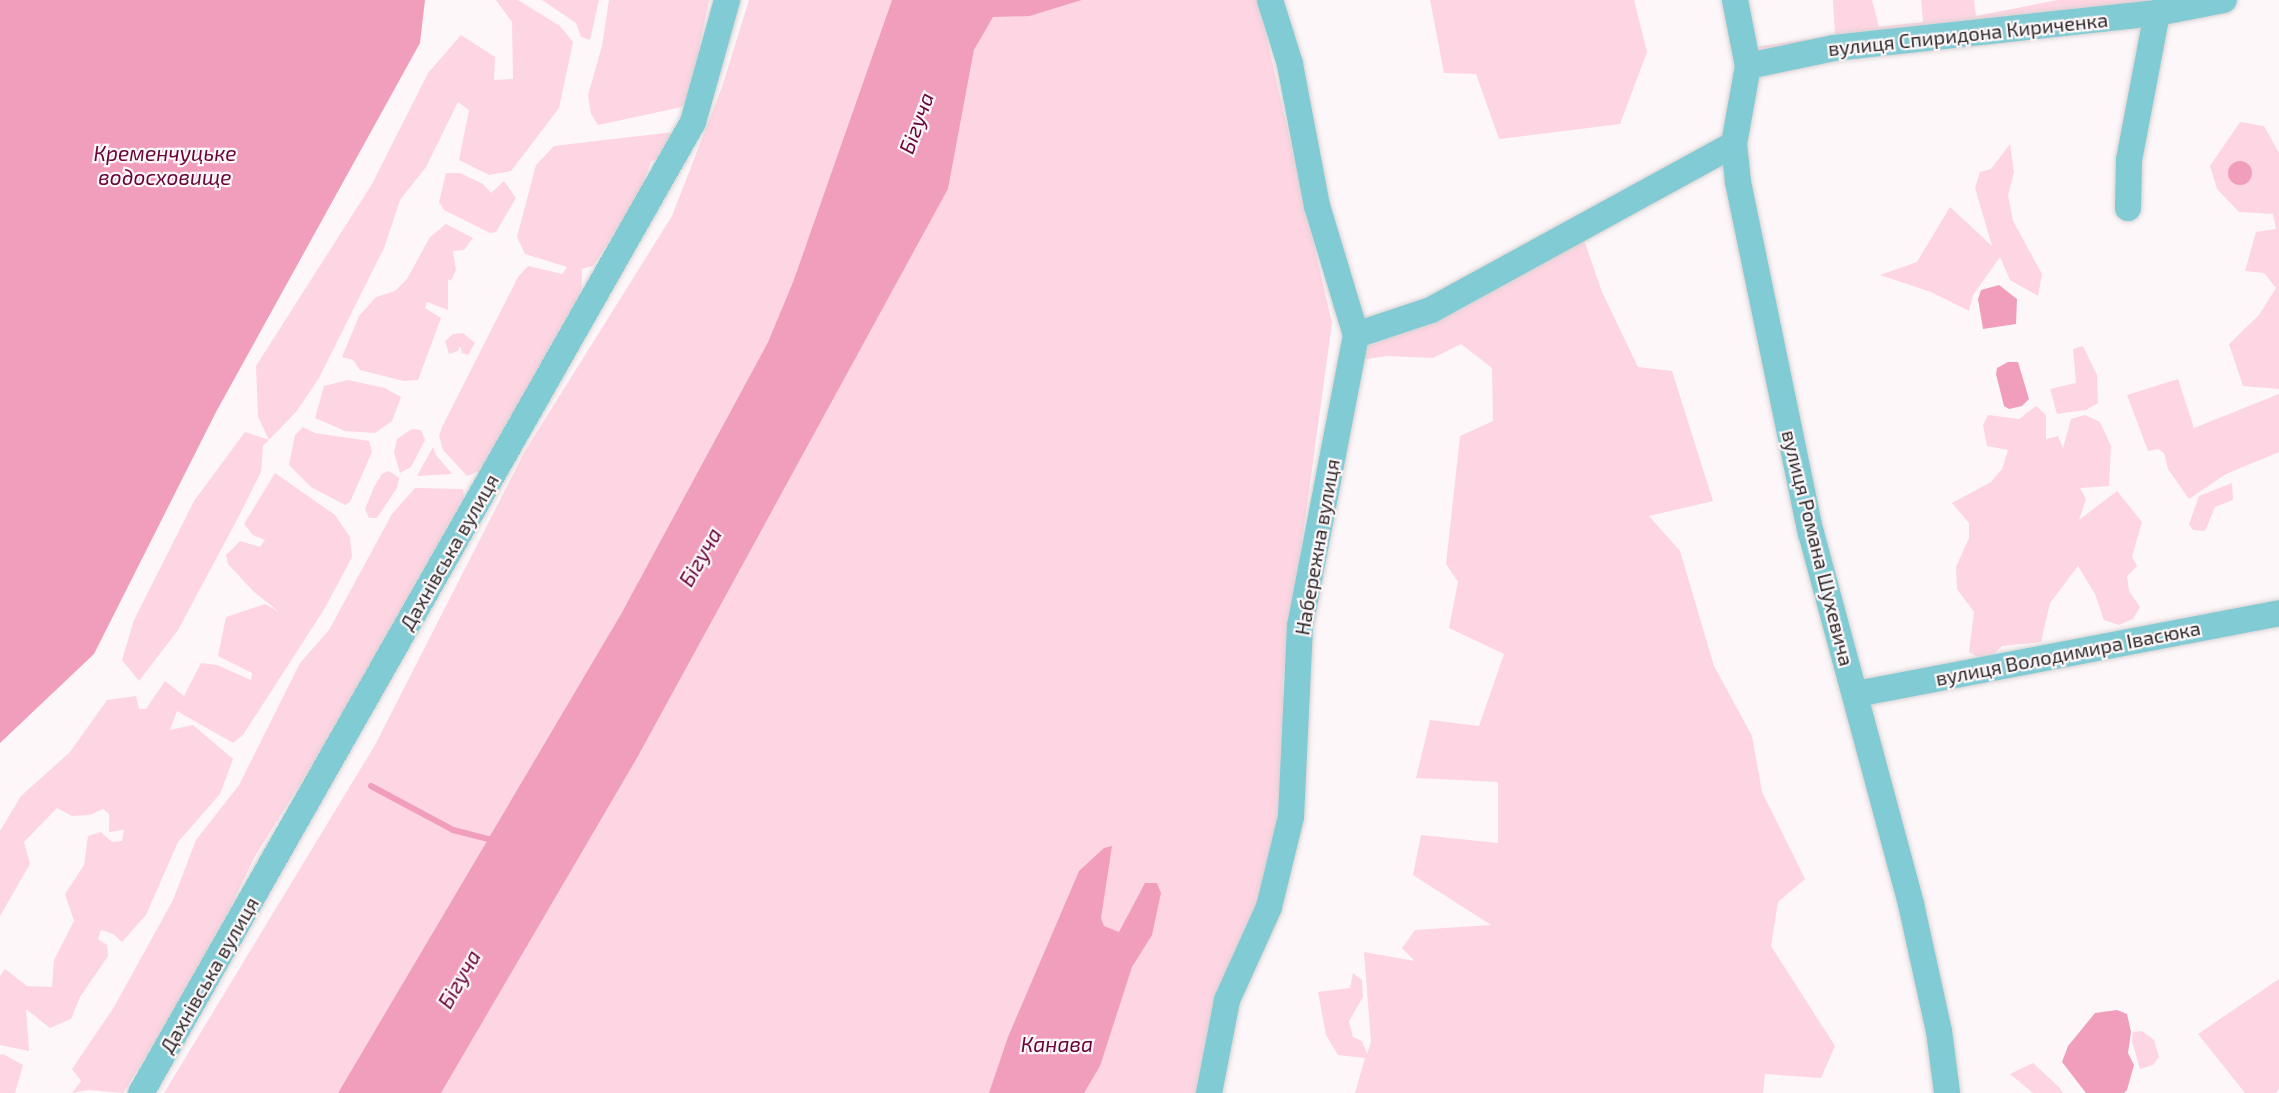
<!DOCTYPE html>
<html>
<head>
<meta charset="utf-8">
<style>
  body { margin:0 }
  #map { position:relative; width:2279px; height:1093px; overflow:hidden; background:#fdf7f9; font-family:"Exo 2",sans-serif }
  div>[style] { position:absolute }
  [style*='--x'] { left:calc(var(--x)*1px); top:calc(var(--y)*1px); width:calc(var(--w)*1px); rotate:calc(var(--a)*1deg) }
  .green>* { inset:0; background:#fed5e2 }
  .water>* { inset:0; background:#f19ebc }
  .round { border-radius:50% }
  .stream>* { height:6px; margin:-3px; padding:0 3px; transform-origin:3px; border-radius:3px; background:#f19ebc }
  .roads { filter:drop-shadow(0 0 2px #d7d2d3) drop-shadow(0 0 2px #d7d2d3) }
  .minor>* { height:26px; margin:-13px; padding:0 13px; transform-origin:13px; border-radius:13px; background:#81cbd4 }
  span { translate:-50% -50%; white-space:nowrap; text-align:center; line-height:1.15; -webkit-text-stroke:4.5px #fdf7f9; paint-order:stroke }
  .street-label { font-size:20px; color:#2c2728 }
  .water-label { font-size:21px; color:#690439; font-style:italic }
</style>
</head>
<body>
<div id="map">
  <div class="green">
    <i style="clip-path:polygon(496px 0,518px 0,560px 26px,573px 42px,559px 108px,511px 171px,489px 175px,459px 160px,469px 110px,458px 102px,426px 167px,400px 200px,384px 248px,319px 378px,296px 412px,263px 446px,261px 472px,240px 514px,178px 630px,139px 681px,122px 660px,134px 620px,194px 501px,245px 432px,269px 440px,258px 417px,256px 366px,372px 184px,428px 73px,461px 35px,495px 57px,494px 80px,513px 79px,512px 22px)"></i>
    <i style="clip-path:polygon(542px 0,599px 0,590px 40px,581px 37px,576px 23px)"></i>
    <i style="clip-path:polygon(609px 0,709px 0,689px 97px,682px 107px,598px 125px,591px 114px,588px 95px,602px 46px)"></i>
    <i style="clip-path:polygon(749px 0,892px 0,793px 282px,768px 342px,621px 614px,338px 1093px,164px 1093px,375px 745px,525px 451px,672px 216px,722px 87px)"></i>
    <i style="clip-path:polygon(1082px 0,1258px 0,1332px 323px,1283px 681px,1283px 809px,1276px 851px,1203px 1093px,441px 1093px,637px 758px,948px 189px,974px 50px,993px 16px,1030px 16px)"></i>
    <i style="clip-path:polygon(1430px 0,1634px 0,1647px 52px,1620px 124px,1499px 139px,1476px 74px,1444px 73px)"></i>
    <i style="clip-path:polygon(1833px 0,1872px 0,1879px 27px,1923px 22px,1921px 0,1974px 0,1976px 16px,2058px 0,2155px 0,1761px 54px,1755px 47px,1835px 35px)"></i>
    <i style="clip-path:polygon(2240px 122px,2264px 126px,2279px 153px,2279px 389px,2243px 386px,2229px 344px,2259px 315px,2276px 288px,2264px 273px,2245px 271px,2256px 232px,2276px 229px,2273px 214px,2239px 212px,2217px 189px,2210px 166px)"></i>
    <i style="clip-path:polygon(673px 132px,657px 160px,651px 161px,638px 198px,599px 257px,593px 266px,582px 269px,581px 305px,485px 469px,467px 476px,443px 450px,439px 436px,442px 427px,518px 277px,528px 266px,562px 274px,567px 267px,525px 254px,517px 237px,536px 165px,554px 146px)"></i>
    <i style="clip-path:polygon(2010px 144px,2014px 172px,2008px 195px,2013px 221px,2042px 274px,2038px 296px,2010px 280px,2000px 257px,1973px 295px,1969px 311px,1931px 292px,1880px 275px,1917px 262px,1950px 207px,1992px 246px,1975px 188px,1980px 172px,1991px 169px)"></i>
    <i style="clip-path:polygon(446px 173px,460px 173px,483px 184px,491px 193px,504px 181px,516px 198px,496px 232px,490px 233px,444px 210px,439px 202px)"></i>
    <i style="clip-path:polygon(446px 224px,473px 238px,464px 250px,453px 251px,456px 270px,451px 281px,448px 279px,448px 310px,427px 302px,425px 308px,441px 318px,418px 380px,404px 381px,360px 370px,353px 360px,342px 357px,359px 316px,376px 297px,395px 291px,407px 279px,430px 237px)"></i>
    <i style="clip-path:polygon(1582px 234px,1602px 292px,1638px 367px,1672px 371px,1713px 501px,1649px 516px,1680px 551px,1714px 666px,1752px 736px,1762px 792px,1805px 879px,1778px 902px,1771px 946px,1835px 1046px,1821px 1078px,1765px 1074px,1763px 1093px,1355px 1093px,1365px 1058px,1338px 1055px,1326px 1035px,1318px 992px,1350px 988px,1353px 973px,1362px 980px,1363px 997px,1349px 1021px,1353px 1037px,1362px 1041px,1367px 1054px,1371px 1042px,1364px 952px,1415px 961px,1402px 948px,1415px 930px,1491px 925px,1413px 875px,1421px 835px,1498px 843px,1498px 782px,1416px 778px,1430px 720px,1479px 726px,1504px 654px,1449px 628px,1458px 582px,1446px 564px,1460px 436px,1493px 421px,1492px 368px,1461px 344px,1433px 358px,1387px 356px,1360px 360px,1363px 348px,1453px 311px)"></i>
    <i style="clip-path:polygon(463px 333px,475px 343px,468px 355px,462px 353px,460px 346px,458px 351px,449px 354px,445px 341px,453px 334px)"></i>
    <i style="clip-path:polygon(2083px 346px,2097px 375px,2098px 403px,2086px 410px,2057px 414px,2050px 389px,2076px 383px,2073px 349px)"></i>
    <i style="clip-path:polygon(2178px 379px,2194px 428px,2279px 394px,2279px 452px,2226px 474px,2189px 499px,2168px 469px,2164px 453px,2158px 449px,2148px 451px,2127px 395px)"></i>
    <i style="clip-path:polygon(348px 380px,385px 388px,401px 397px,392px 421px,375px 433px,345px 431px,315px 418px,324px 386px)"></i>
    <i style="clip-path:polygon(2036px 406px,2046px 415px,2046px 439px,2058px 436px,2063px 448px,2071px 419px,2085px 415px,2100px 422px,2111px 446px,2109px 486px,2080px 488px,2086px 499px,2079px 520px,2117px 491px,2142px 522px,2132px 557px,2137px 566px,2127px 576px,2129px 591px,2140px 607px,2133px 619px,2119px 625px,2104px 620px,2095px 594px,2078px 566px,2050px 603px,2041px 642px,2002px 646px,1985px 662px,1969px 652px,1974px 612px,1957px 589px,1956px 567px,1969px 538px,1969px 523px,1952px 503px,1991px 482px,2002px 469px,2008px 450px,1987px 446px,1983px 425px,1988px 415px,2019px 419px)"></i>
    <i style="clip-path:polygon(303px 427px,315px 433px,369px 441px,372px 452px,350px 502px,345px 505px,311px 487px,289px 465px,295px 435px)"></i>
    <i style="clip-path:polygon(412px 429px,421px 430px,425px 440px,411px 467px,400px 473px,394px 452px,397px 439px)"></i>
    <i style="clip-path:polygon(433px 447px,436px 455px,452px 474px,417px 476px)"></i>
    <i style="clip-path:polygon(389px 471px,399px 478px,397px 488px,377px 518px,369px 518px,365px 509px,374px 487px,382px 474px)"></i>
    <i style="clip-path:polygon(275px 473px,335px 515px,350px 537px,352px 557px,325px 608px,243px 735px,233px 743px,177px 711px,170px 730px,193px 725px,233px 759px,220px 794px,178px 842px,146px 915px,122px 942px,113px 934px,101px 930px,98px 939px,107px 945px,108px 956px,80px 997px,71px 1019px,50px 1028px,26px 1009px,29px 1051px,0 1045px,0 976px,5px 969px,27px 986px,52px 987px,54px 960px,74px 921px,65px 894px,84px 865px,88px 836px,101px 832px,112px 842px,122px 841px,124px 830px,109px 832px,109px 814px,103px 809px,90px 815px,72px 816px,57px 808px,24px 842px,30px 864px,0 916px,0 831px,21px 796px,70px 752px,107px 700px,136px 696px,139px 709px,146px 709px,165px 681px,184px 696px,201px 663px,217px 665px,251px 680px,252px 673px,218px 656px,226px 617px,265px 604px,279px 612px,253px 591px,228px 564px,226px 555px,240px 541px,260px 547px,265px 540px,253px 535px,244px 524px)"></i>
    <i style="clip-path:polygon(2232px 483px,2233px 500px,2215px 507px,2205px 531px,2193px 530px,2189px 524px,2199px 496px)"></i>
    <i style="clip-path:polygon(415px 488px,463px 489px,464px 498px,373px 667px,255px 856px,201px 968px,123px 1093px,88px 1090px,72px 1093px,81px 1081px,72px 1069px,114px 1007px,173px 900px,196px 840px,239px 785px,300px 663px,329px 630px,392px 514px)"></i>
    <i style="clip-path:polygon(2279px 979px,2279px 1089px,2276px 1093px,2245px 1093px,2198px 1034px)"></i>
    <i style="clip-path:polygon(2142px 1031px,2154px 1040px,2159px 1057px,2153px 1065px,2140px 1069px,2132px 1041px,2133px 1032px)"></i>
    <i style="clip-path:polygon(3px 1054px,23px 1065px,15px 1093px,0 1093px,0 1055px)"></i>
    <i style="clip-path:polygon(2033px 1063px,2060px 1088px,2063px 1093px,2033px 1093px,2010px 1074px)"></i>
  </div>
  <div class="water">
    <i style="clip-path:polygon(0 0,425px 0,420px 43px,216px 412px,94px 654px,0 743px)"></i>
    <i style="clip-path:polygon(892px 0,1082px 0,1030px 16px,993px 17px,974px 50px,948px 189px,637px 758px,441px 1093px,338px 1093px,621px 614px,768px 342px,793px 282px)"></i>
    <i class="round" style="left:2228px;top:161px;width:24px;height:24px"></i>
    <i style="clip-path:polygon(1999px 285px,2017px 299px,2016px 324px,1983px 329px,1978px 299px,1981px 290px)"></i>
    <i style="clip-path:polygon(2008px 362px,2018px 362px,2029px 399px,2022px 406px,2009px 409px,2004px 406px,1996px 374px,1997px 368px)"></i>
    <i style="clip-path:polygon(1112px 846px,1101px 918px,1104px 926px,1119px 932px,1145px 883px,1157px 883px,1161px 893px,1152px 935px,1132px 967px,1100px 1066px,1084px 1093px,989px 1093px,1008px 1037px,1079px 871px,1104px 848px)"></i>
    <i style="clip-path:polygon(2117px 1010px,2127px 1014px,2131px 1032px,2128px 1053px,2134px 1065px,2127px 1090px,2124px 1093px,2086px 1093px,2062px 1062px,2068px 1046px,2095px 1013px)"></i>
  </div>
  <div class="stream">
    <i style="--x:371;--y:786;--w:93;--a:28.2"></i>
    <i style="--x:453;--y:830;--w:44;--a:14.3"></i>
  </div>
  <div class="roads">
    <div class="minor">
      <i style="--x:1735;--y:0;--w:67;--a:78.9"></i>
      <i style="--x:1748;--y:66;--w:79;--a:100.2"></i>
      <i style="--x:1734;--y:144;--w:38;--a:84"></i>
      <i style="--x:1738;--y:182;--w:359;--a:78.3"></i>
      <i style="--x:1811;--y:533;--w:384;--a:74.9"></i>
      <i style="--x:1911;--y:904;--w:130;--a:77.6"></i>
      <i style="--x:1939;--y:1031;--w:63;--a:82.6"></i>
      <i style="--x:1748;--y:66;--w:88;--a:-11.8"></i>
      <i style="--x:1834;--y:48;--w:325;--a:-6.2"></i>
      <i style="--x:2157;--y:13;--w:68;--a:-11"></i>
      <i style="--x:2128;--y:208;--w:48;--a:-88.8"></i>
      <i style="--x:2129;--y:160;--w:150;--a:-79.2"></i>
      <i style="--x:1356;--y:335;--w:79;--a:-18.4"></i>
      <i style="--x:1431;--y:310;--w:345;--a:-28.7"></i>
      <i style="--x:1856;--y:694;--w:431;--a:-10.8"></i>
      <i style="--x:141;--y:1093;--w:1117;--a:-60.38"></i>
      <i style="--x:693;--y:122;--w:127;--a:-74.4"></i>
      <i style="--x:1209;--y:1093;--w:95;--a:-79"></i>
      <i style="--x:1227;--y:1000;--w:102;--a:-65.7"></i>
      <i style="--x:1269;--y:907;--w:93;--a:-76.3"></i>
      <i style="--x:1291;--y:817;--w:191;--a:-87.3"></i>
      <i style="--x:1300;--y:626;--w:296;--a:-79.1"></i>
      <i style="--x:1356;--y:335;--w:135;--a:-106.8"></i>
      <i style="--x:1317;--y:206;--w:145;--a:-100.8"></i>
      <i style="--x:1290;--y:64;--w:67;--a:-107.4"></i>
    </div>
  </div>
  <div class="street-label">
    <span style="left:1968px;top:34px;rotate:-6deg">вулиця Спиридона Кириченка</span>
    <span style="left:1317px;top:547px;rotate:-80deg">Набережна вулиця</span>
    <span style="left:1818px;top:548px;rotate:76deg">вулиця Романа Шухевича</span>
    <span style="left:449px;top:552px;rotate:-60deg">Дахнівська вулиця</span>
    <span style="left:2068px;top:653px;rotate:-11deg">вулиця Володимира Івасюка</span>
    <span style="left:209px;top:975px;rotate:-60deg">Дахнівська вулиця</span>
  </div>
  <div class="water-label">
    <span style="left:916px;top:123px;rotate:-70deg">Бігуча</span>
    <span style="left:165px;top:165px">Кременчуцьке<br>водосховище</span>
    <span style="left:700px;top:557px;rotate:-60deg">Бігуча</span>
    <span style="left:459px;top:979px;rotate:-60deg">Бігуча</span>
    <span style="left:1057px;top:1044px">Канава</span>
  </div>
</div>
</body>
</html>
